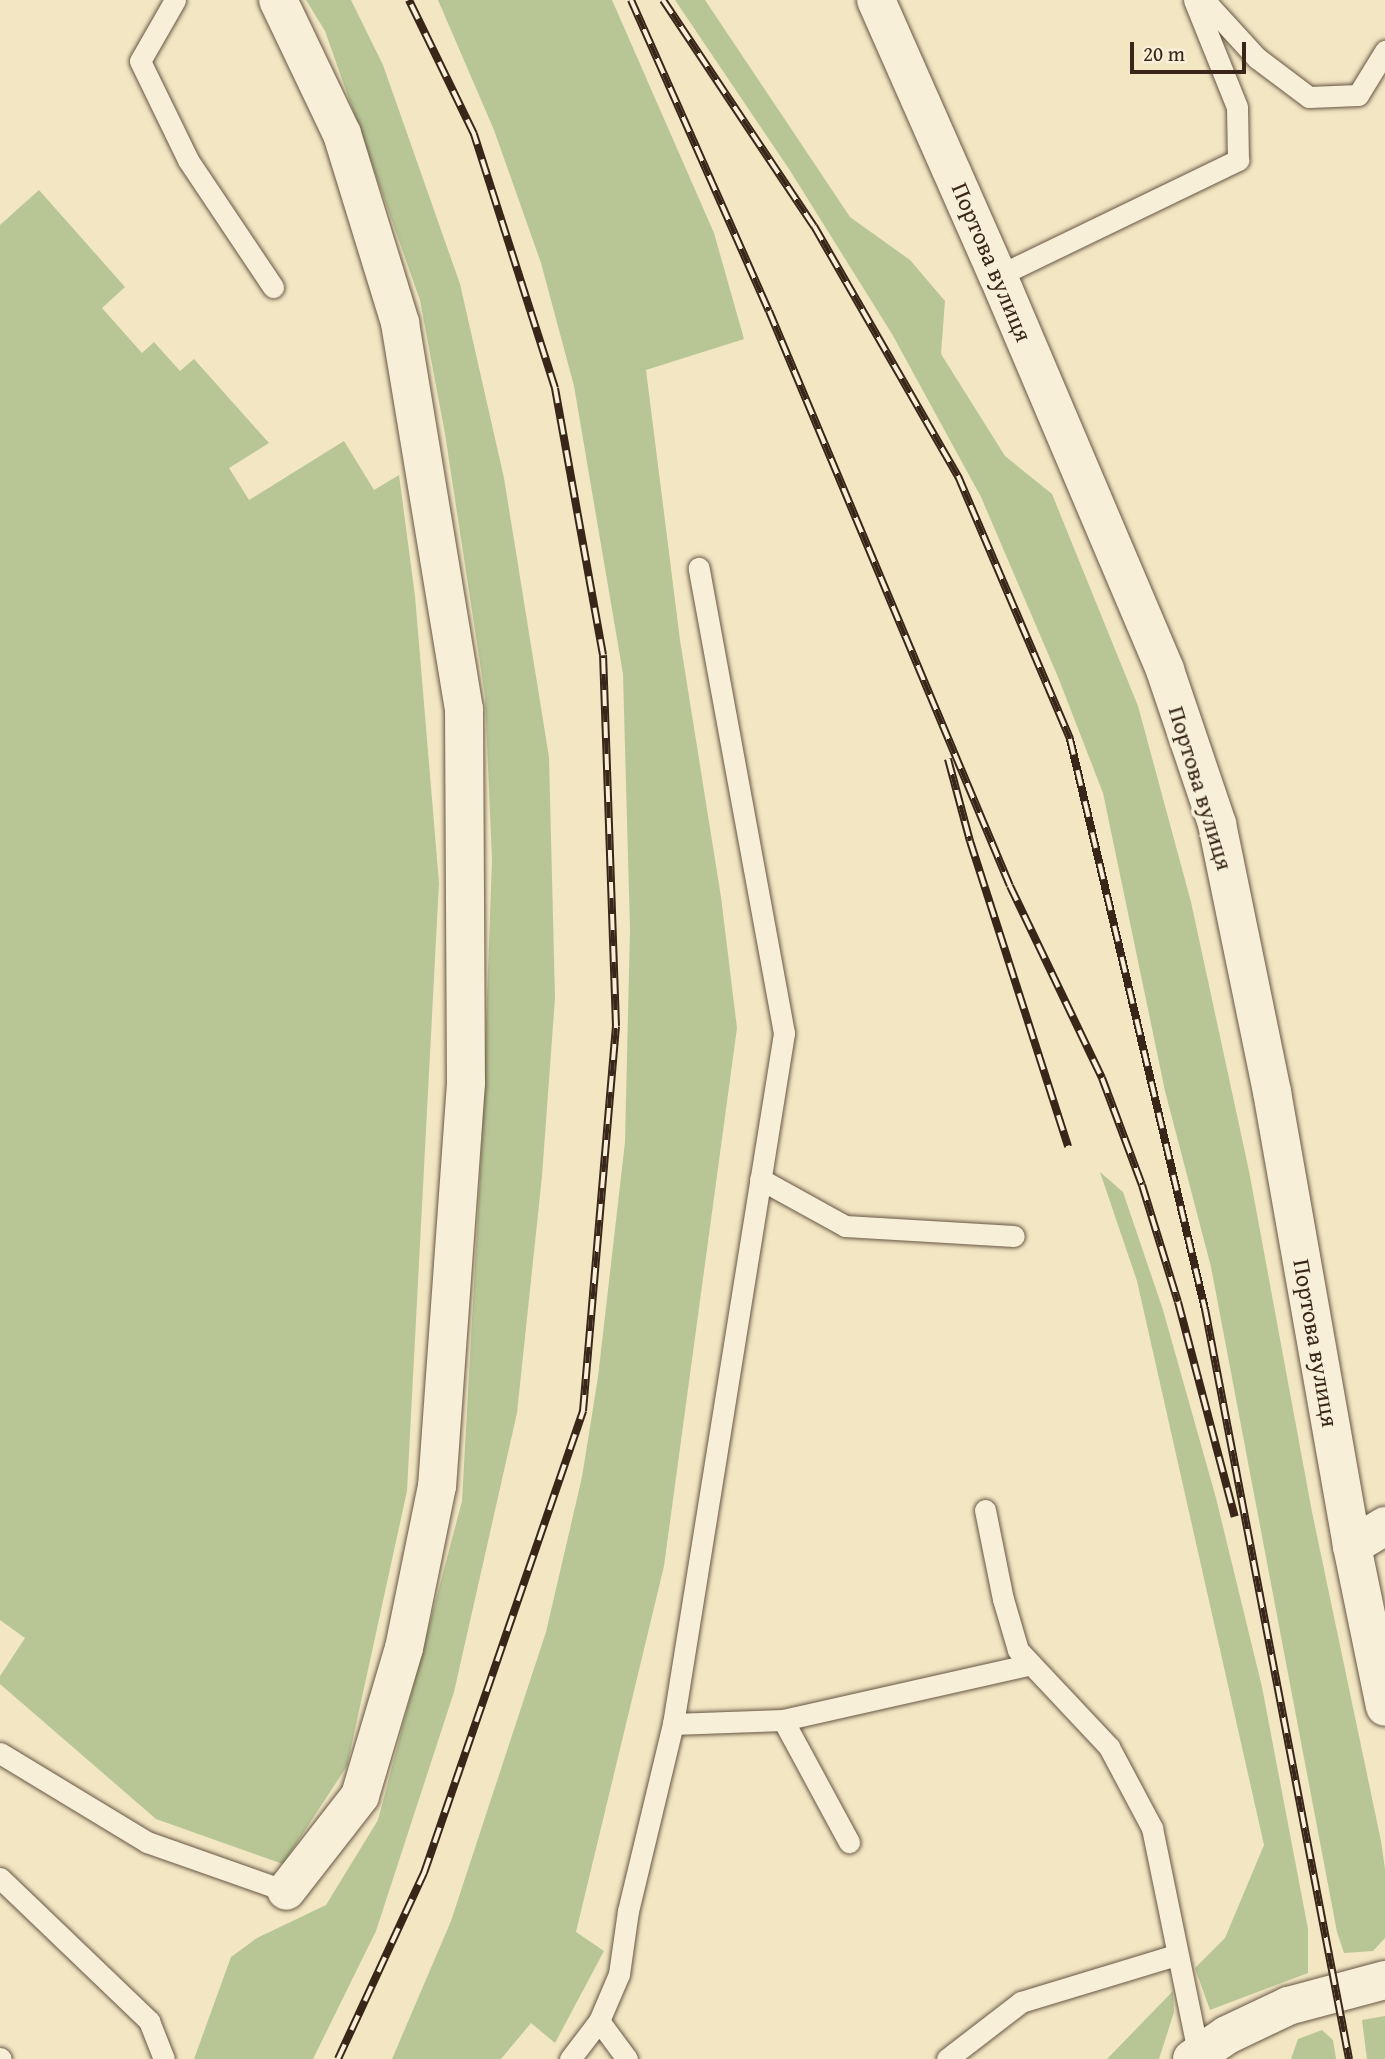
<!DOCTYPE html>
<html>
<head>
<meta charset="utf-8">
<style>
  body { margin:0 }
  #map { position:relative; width:1385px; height:2059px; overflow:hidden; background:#f2e6c3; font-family:"Gentium Book Plus",serif }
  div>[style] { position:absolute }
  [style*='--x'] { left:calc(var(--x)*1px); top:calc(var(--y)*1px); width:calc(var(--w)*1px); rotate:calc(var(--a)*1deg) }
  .green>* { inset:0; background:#b8c695 }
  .roads { filter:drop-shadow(0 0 2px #675644) drop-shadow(0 0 2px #675644) }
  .service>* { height:21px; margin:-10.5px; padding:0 10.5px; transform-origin:10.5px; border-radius:10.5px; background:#f7efd8 }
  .minor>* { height:38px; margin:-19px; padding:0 19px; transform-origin:19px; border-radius:19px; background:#f7efd8 }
  .tertiary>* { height:38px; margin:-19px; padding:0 19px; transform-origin:19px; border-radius:19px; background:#f7efd8 }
  .secondary>* { height:38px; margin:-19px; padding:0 19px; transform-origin:19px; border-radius:19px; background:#f7efd8 }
  .rail>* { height:8px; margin-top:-4px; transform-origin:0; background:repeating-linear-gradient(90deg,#f7efd8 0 16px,#392619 0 32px); box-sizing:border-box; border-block:2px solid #392619 }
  span { translate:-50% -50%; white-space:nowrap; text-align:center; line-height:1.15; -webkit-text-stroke:7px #f7efd8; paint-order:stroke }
  .street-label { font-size:24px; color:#392619 }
  .scale { position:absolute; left:1130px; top:42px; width:116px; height:32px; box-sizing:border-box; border:4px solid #392619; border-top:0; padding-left:9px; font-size:21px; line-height:24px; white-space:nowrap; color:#392619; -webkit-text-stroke:5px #f7efd8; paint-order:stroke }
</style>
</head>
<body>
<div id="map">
  <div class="green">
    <i style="clip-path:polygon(306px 0,351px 0,383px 65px,460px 284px,504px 478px,549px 757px,555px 998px,542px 1176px,517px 1413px,454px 1692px,376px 1931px,313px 2059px,194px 2059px,231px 1957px,257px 1938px,326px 1905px,378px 1820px,462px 1501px,482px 1139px,492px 860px,485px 696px,445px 434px,420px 300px,325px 31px)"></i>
    <i style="clip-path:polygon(438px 0,612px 0,714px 233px,744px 339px,646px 370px,680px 640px,721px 897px,737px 1028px,664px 1566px,576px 1932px,604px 1951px,555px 2043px,531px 2023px,501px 2059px,392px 2059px,451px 1921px,546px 1632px,582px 1477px,598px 1377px,625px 1142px,630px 929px,623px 674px,574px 386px,541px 263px,494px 130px)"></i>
    <i style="clip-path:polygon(675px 0,705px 0,850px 217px,910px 260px,945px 301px,941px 354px,1005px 456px,1052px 494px,1138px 706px,1191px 902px,1249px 1171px,1312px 1512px,1381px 1841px,1385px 1869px,1385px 1938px,1373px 1951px,1344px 1953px,1337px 1932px,1211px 1267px,1165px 1091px,1103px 793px,1058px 677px,981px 497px,892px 334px,789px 169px)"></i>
    <i style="clip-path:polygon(39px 190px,125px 287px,102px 308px,142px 353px,154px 342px,180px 371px,194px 359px,269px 443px,229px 468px,249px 500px,344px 441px,374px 490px,399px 475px,415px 596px,439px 883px,407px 1491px,347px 1766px,283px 1864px,156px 1819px,0 1684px,0 1676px,25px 1638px,0 1620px,0 225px)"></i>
    <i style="clip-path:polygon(1100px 1172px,1123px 1192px,1163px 1310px,1216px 1498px,1262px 1687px,1308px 1929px,1308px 1973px,1210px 2010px,1195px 1968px,1225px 1938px,1264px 1845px,1137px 1281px)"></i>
    <i style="clip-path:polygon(1173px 1991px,1174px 2012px,1159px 2059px,1107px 2059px)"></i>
    <i style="clip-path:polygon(1385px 2016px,1385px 2059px,1367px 2059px,1362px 2020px)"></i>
    <i style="clip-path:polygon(1322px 2030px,1333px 2040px,1336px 2059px,1291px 2059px,1298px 2039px)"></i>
  </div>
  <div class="roads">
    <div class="service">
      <i style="--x:175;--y:0;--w:70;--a:119.8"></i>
      <i style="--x:140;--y:61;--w:110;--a:64.1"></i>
      <i style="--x:188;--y:160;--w:153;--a:56.2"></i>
      <i style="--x:1204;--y:0;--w:79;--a:47.6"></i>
      <i style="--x:1257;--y:58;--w:65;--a:36.9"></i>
      <i style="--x:1309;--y:97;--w:49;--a:-2.3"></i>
      <i style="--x:1358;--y:95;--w:52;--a:-58.5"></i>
      <i style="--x:998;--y:276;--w:267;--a:-25.8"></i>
      <i style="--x:1238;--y:160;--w:53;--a:-91.1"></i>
      <i style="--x:1237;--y:107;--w:115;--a:-111.9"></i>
      <i style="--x:760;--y:1179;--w:97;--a:28.9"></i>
      <i style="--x:845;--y:1226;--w:169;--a:3.4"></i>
      <i style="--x:985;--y:1510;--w:91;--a:78.6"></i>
      <i style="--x:1003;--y:1599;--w:53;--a:73.6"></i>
      <i style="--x:1018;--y:1650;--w:133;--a:46.8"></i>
      <i style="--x:1109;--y:1747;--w:92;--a:62"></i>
      <i style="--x:1152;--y:1828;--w:230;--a:78.4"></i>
      <i style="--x:783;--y:1720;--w:139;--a:61.6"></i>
      <i style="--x:673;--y:1724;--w:110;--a:-2.1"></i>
      <i style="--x:783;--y:1720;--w:254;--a:-12.7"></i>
      <i style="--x:0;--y:1753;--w:172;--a:31.2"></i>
      <i style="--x:147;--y:1842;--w:147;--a:19.4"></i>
      <i style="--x:0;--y:1878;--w:207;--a:43.8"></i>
      <i style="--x:149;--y:2021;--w:41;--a:68.5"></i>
      <i style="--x:599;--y:2021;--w:47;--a:53.6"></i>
      <i style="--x:0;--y:2058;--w:1;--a:45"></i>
      <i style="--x:570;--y:2059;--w:48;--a:-52.7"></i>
      <i style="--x:599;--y:2021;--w:51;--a:-66.9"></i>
      <i style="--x:619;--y:1974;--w:64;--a:-81.9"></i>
      <i style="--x:628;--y:1911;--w:192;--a:-76.5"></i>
      <i style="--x:673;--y:1724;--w:700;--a:-80.87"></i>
      <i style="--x:784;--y:1033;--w:473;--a:-100.4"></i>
      <i style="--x:947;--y:2059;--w:93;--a:-37.6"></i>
      <i style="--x:1021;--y:2002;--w:162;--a:-16.9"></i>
    </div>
    <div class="minor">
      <i style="--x:278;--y:0;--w:148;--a:64.5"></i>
      <i style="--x:342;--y:134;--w:198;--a:72.9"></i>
      <i style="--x:400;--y:323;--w:391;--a:80.6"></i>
      <i style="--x:464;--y:709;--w:374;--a:89.7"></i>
      <i style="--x:466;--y:1083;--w:404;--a:94.1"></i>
      <i style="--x:437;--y:1486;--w:165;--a:101.5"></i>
      <i style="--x:404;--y:1648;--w:154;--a:106.6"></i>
      <i style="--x:360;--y:1796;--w:120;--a:127.9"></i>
      <i style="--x:1352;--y:1546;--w:39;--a:-31"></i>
    </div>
    <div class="tertiary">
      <i style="--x:1192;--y:2059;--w:42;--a:-34.4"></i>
      <i style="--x:1227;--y:2035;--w:68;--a:-25.4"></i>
      <i style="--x:1288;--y:2006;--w:100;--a:-15"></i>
    </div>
    <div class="secondary">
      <i style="--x:876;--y:0;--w:302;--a:66.2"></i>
      <i style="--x:998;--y:276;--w:428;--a:67"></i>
      <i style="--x:1165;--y:670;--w:163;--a:71.3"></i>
      <i style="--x:1217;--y:824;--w:274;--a:78.4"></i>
      <i style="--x:1272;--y:1092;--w:461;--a:80"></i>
      <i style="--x:1352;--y:1546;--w:164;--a:78.4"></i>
    </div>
  </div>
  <div class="rail">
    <i style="--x:631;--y:0;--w:340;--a:66.1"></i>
    <i style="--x:769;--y:311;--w:623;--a:67.26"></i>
    <i style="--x:1010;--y:886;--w:213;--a:64.4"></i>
    <i style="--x:1102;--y:1078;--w:114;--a:69.5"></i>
    <i style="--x:1142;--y:1185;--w:122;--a:72.9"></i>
    <i style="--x:1178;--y:1302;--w:222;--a:75.2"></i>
    <i style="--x:663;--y:0;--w:272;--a:56.3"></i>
    <i style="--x:814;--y:226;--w:289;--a:60.1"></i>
    <i style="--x:958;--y:476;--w:286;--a:66.9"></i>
    <i style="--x:1070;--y:739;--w:586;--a:76.68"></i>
    <i style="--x:1205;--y:1309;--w:764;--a:79.13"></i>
    <i style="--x:948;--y:759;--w:85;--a:75"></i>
    <i style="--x:970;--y:841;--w:321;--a:72.2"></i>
    <i style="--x:338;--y:2059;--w:205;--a:-65.2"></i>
    <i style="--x:424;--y:1873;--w:489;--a:-71"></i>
    <i style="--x:583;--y:1411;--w:386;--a:-85.1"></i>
    <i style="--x:616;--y:1026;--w:371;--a:-92"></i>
    <i style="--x:603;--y:655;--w:271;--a:-100.2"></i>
    <i style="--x:555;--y:388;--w:267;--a:-107.7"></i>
    <i style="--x:474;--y:134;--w:149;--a:-115.9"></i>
  </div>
  <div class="street-label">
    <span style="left:992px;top:262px;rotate:67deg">Портова вулиця</span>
    <span style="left:1201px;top:788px;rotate:73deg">Портова вулиця</span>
    <span style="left:1316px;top:1343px;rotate:80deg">Портова вулиця</span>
  </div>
  <div class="scale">20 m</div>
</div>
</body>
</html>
